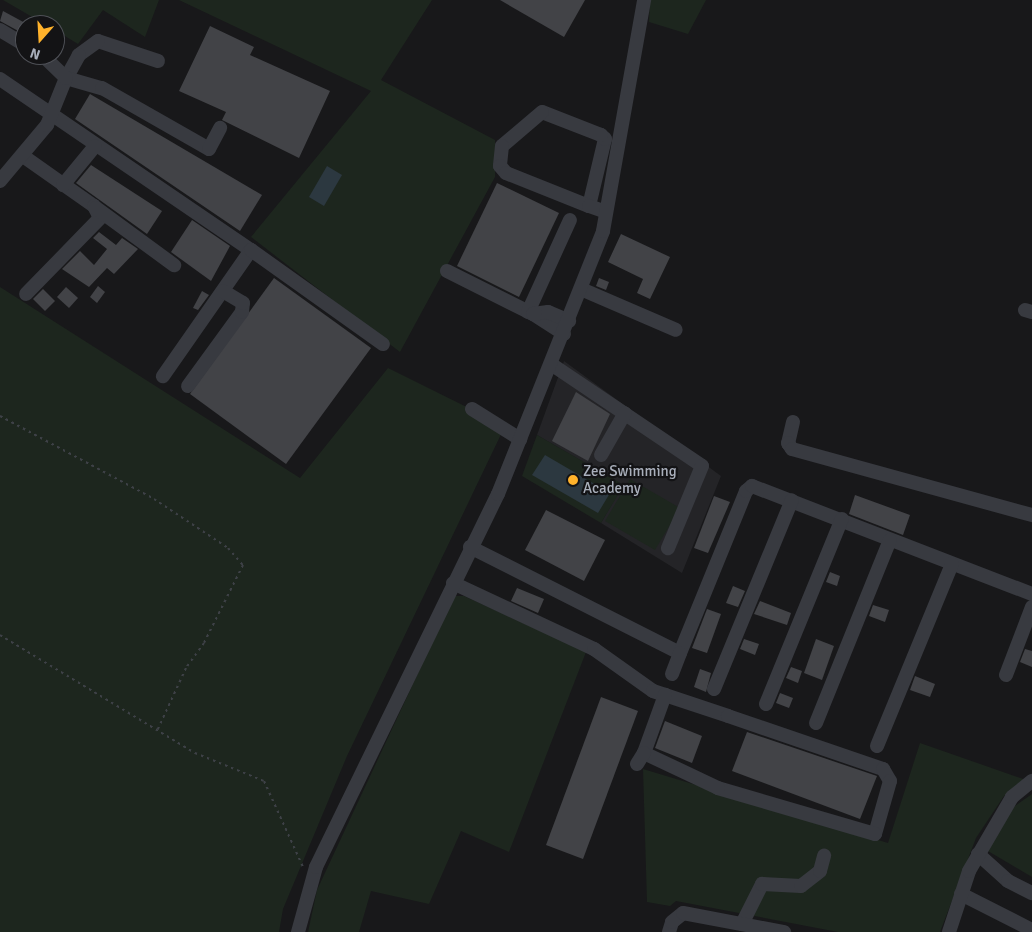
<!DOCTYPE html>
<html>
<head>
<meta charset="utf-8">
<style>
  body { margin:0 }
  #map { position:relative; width:1032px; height:932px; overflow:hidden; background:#18181a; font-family:Signika,sans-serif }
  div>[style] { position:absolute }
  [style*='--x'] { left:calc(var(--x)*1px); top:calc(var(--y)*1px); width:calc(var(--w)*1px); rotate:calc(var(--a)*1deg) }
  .built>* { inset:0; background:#242427 }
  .green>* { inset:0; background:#1d261e }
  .water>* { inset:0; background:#2c3840 }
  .building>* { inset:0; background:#424347 }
  .path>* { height:2px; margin-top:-1px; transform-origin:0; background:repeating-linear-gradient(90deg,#3e4147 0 2.5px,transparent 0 6.5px) }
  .minor>* { height:14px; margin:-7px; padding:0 7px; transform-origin:7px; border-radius:7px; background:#383a40 }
  .dots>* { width:14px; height:14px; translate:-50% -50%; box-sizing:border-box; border:2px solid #131315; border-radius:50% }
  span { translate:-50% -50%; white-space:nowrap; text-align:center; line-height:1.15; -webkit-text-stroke:4.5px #131315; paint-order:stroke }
  .poi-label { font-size:15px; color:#a9afbb }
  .left { translate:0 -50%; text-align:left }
  .north { position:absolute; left:15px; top:15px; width:50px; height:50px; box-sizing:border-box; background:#131315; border:1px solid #4f5157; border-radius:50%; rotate:199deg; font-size:14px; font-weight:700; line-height:20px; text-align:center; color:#a9afbb }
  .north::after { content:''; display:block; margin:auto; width:18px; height:22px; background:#ffb22b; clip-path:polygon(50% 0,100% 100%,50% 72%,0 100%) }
</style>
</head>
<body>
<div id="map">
  <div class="built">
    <i style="clip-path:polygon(564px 361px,721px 476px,682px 573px,601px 523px,623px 485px,537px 435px)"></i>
  </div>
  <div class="green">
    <i style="clip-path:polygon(3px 0,159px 0,145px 37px,103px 10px,78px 44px,55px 30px,55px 25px,46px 25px)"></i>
    <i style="clip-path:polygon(179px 0,432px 0,381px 80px,495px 140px,495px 177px,400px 352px,251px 237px,371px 91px)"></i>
    <i style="clip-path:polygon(650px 0,706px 0,688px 34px,649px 22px)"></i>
    <i style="clip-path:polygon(0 287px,300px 478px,388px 368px,505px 426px,347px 756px,283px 909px,279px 932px,0 932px)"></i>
    <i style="clip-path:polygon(537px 435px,624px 485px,601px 523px,522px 476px)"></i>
    <i style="clip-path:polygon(630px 479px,680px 508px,655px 550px,605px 521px)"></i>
    <i style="clip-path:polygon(454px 596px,464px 596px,586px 652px,509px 852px,461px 831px,429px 904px,371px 891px,359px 932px,308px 932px,317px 890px)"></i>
    <i style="clip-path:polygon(920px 743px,1026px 780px,1004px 796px,976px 838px,940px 932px,838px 932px,676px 901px,670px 906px,647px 902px,643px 769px,888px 843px)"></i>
    <i style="clip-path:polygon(1032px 794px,1032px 877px,988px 851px,1012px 808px)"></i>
  </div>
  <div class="water">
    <i style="clip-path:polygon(327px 166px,342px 175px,324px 206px,309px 197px)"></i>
    <i style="clip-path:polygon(545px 455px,610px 493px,598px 513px,532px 475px)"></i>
  </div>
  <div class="building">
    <i style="clip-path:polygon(500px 0,585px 0,564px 37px)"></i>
    <i style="clip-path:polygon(3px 11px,27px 24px,22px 33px,0 21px)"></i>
    <i style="clip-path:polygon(210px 26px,254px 47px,250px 55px,330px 91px,299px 158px,222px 120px,226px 112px,179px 91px)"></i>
    <i style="clip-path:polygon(90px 94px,262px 195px,240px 231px,75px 119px)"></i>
    <i style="clip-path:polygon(91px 165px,162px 211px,147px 234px,76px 183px)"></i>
    <i style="clip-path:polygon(497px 183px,559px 213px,519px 297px,457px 266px)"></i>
    <i style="clip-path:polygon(192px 220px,230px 246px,211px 281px,171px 252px)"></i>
    <i style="clip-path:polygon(99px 232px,116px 245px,122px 238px,138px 249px,114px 274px,107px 268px,89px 287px,62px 269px,80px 251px,94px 265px,107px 249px,93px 238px)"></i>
    <i style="clip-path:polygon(621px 234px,670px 257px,650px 299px,637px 293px,643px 279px,608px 262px)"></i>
    <i style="clip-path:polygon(274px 278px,371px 348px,286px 464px,190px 394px)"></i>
    <i style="clip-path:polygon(599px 278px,609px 282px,606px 290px,596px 286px)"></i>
    <i style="clip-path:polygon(98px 286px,105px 292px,97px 303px,90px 297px)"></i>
    <i style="clip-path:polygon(66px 287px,78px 298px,69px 308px,57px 297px)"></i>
    <i style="clip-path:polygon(43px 289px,55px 301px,45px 311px,33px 299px)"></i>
    <i style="clip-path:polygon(202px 291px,209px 295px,198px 310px,193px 308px)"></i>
    <i style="clip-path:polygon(576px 392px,610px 414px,588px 461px,552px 441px)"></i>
    <i style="clip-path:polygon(855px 495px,910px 515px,903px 535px,849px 514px)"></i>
    <i style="clip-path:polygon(714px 496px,730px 502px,708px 553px,694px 548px)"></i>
    <i style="clip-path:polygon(546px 510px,605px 540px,584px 581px,525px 550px)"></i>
    <i style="clip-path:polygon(830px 572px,840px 576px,837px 586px,826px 582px)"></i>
    <i style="clip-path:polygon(733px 586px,745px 591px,738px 607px,726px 603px)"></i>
    <i style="clip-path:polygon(517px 588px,544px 599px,538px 613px,511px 601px)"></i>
    <i style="clip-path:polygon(760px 601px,791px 613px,787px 625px,754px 614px)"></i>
    <i style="clip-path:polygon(873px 605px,889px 610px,885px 622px,869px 616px)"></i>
    <i style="clip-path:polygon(707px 609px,721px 614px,707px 653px,692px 648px)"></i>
    <i style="clip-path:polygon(744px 639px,759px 644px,755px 655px,740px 649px)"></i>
    <i style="clip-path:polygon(816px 639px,834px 646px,822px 680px,804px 673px)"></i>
    <i style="clip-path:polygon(1025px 649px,1032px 651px,1032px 667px,1020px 662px)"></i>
    <i style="clip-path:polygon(791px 667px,802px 671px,798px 683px,786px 678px)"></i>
    <i style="clip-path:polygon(700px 669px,711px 673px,706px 692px,694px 687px)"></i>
    <i style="clip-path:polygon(915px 676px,935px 684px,930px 697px,910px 690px)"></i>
    <i style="clip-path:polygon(780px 693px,793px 698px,789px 708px,776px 703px)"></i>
    <i style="clip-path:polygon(601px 697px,638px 711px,583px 859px,546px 845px)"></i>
    <i style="clip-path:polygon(665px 721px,702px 736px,692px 763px,655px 748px)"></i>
    <i style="clip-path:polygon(747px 732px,877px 776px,860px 819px,732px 771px)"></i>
  </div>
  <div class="path">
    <i style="--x:0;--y:416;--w:175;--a:28.3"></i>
    <i style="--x:154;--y:499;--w:89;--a:33.5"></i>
    <i style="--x:228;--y:548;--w:23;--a:49"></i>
    <i style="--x:243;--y:565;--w:87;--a:116.6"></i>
    <i style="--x:204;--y:643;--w:31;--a:126"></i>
    <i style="--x:186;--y:668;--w:69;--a:114.7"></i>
    <i style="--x:0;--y:635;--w:228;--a:31.2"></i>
    <i style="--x:195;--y:753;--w:74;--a:22.1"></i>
    <i style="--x:264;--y:781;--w:94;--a:65.6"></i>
  </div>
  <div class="minor">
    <i style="--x:0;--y:30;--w:29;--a:31"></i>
    <i style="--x:158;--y:61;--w:63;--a:-161.6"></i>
    <i style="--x:98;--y:41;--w:24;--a:144"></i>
    <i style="--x:79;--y:55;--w:26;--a:119"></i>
    <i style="--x:66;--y:78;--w:37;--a:16"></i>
    <i style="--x:102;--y:88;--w:123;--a:29.7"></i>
    <i style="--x:209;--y:149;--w:24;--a:-62"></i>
    <i style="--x:0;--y:79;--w:304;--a:34.3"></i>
    <i style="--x:251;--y:250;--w:154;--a:124.9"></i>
    <i style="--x:23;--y:156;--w:87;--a:35.2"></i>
    <i style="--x:94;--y:206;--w:13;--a:63"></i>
    <i style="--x:100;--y:218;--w:106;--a:134.2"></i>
    <i style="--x:0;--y:181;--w:73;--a:-50"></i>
    <i style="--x:47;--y:125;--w:51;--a:-68"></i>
    <i style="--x:66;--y:78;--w:33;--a:-136"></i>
    <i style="--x:63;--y:185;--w:50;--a:-50.6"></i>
    <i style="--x:589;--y:206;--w:69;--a:-76.6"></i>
    <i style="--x:605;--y:139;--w:6;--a:-135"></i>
    <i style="--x:601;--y:135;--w:63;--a:-158.7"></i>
    <i style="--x:542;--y:112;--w:52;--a:139.6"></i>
    <i style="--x:502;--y:146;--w:20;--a:96"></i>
    <i style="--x:500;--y:166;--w:9;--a:49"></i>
    <i style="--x:506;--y:173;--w:89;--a:21.7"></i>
    <i style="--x:589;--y:206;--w:18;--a:19"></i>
    <i style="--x:96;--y:208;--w:97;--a:36.2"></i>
    <i style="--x:251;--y:250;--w:162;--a:35.5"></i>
    <i style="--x:447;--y:271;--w:96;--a:26.6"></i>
    <i style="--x:581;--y:289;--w:103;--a:23.3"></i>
    <i style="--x:1025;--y:310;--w:7;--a:16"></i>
    <i style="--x:528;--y:312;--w:101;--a:-65.5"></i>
    <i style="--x:564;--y:334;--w:37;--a:-147"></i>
    <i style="--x:533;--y:314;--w:15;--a:-8"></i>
    <i style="--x:548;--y:312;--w:23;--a:23"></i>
    <i style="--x:551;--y:364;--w:182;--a:34"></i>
    <i style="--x:702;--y:466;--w:89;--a:112.5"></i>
    <i style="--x:188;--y:386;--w:92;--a:-53.9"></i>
    <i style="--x:242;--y:312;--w:9;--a:-84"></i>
    <i style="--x:243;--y:303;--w:23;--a:-149"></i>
    <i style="--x:472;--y:409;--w:57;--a:32"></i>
    <i style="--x:793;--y:422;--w:22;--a:103"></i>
    <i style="--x:788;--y:443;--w:7;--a:56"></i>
    <i style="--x:792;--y:449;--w:249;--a:15.4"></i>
    <i style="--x:601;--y:455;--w:48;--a:-60.3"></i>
    <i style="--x:470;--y:547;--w:235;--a:26.8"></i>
    <i style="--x:680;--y:653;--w:175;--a:-67.8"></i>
    <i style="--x:746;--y:491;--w:8;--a:-40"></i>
    <i style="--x:752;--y:486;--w:300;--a:21.1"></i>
    <i style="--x:453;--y:583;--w:156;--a:25.1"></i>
    <i style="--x:594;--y:649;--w:72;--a:35.4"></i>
    <i style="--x:653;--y:691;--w:79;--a:18.4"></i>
    <i style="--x:728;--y:716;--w:164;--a:18.9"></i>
    <i style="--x:883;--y:769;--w:14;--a:60"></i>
    <i style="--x:890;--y:781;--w:55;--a:105.8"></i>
    <i style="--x:875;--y:834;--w:164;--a:-163.7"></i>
    <i style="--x:718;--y:788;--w:82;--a:-154.7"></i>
    <i style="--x:644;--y:753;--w:62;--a:-70.1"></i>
    <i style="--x:672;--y:674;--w:22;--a:-69"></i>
    <i style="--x:1006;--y:675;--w:73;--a:-69.1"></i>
    <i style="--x:714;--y:689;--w:204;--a:-67.6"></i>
    <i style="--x:766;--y:704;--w:200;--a:-67.7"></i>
    <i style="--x:816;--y:723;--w:197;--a:-68"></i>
    <i style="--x:877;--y:746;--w:197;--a:-67.6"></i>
    <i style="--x:637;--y:764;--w:13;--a:-58"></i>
    <i style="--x:978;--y:854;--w:40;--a:42"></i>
    <i style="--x:1008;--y:881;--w:27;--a:27"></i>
    <i style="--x:961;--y:894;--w:80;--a:26.9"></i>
    <i style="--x:742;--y:924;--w:45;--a:-63.4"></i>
    <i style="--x:762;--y:884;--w:39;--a:3"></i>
    <i style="--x:801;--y:886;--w:24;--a:-38"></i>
    <i style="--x:820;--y:871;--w:16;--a:-75"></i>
    <i style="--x:298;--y:932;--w:67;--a:-74.5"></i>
    <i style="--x:316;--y:867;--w:415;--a:-64"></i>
    <i style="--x:498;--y:494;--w:283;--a:-68.2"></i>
    <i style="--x:603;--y:231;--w:235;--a:-79.9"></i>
    <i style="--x:669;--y:932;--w:10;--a:-73"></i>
    <i style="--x:672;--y:922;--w:14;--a:-39"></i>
    <i style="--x:683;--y:913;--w:103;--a:10.7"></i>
    <i style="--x:949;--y:932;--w:64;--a:-71.8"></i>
    <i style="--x:969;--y:871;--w:86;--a:-59.8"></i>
    <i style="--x:1012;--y:797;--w:26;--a:-39"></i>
  </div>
  <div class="dots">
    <i style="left:573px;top:480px;background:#ffb22b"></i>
  </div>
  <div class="poi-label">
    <span class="left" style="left:583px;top:480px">Zee Swimming<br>Academy</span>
  </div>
  <div class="north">N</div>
</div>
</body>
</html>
